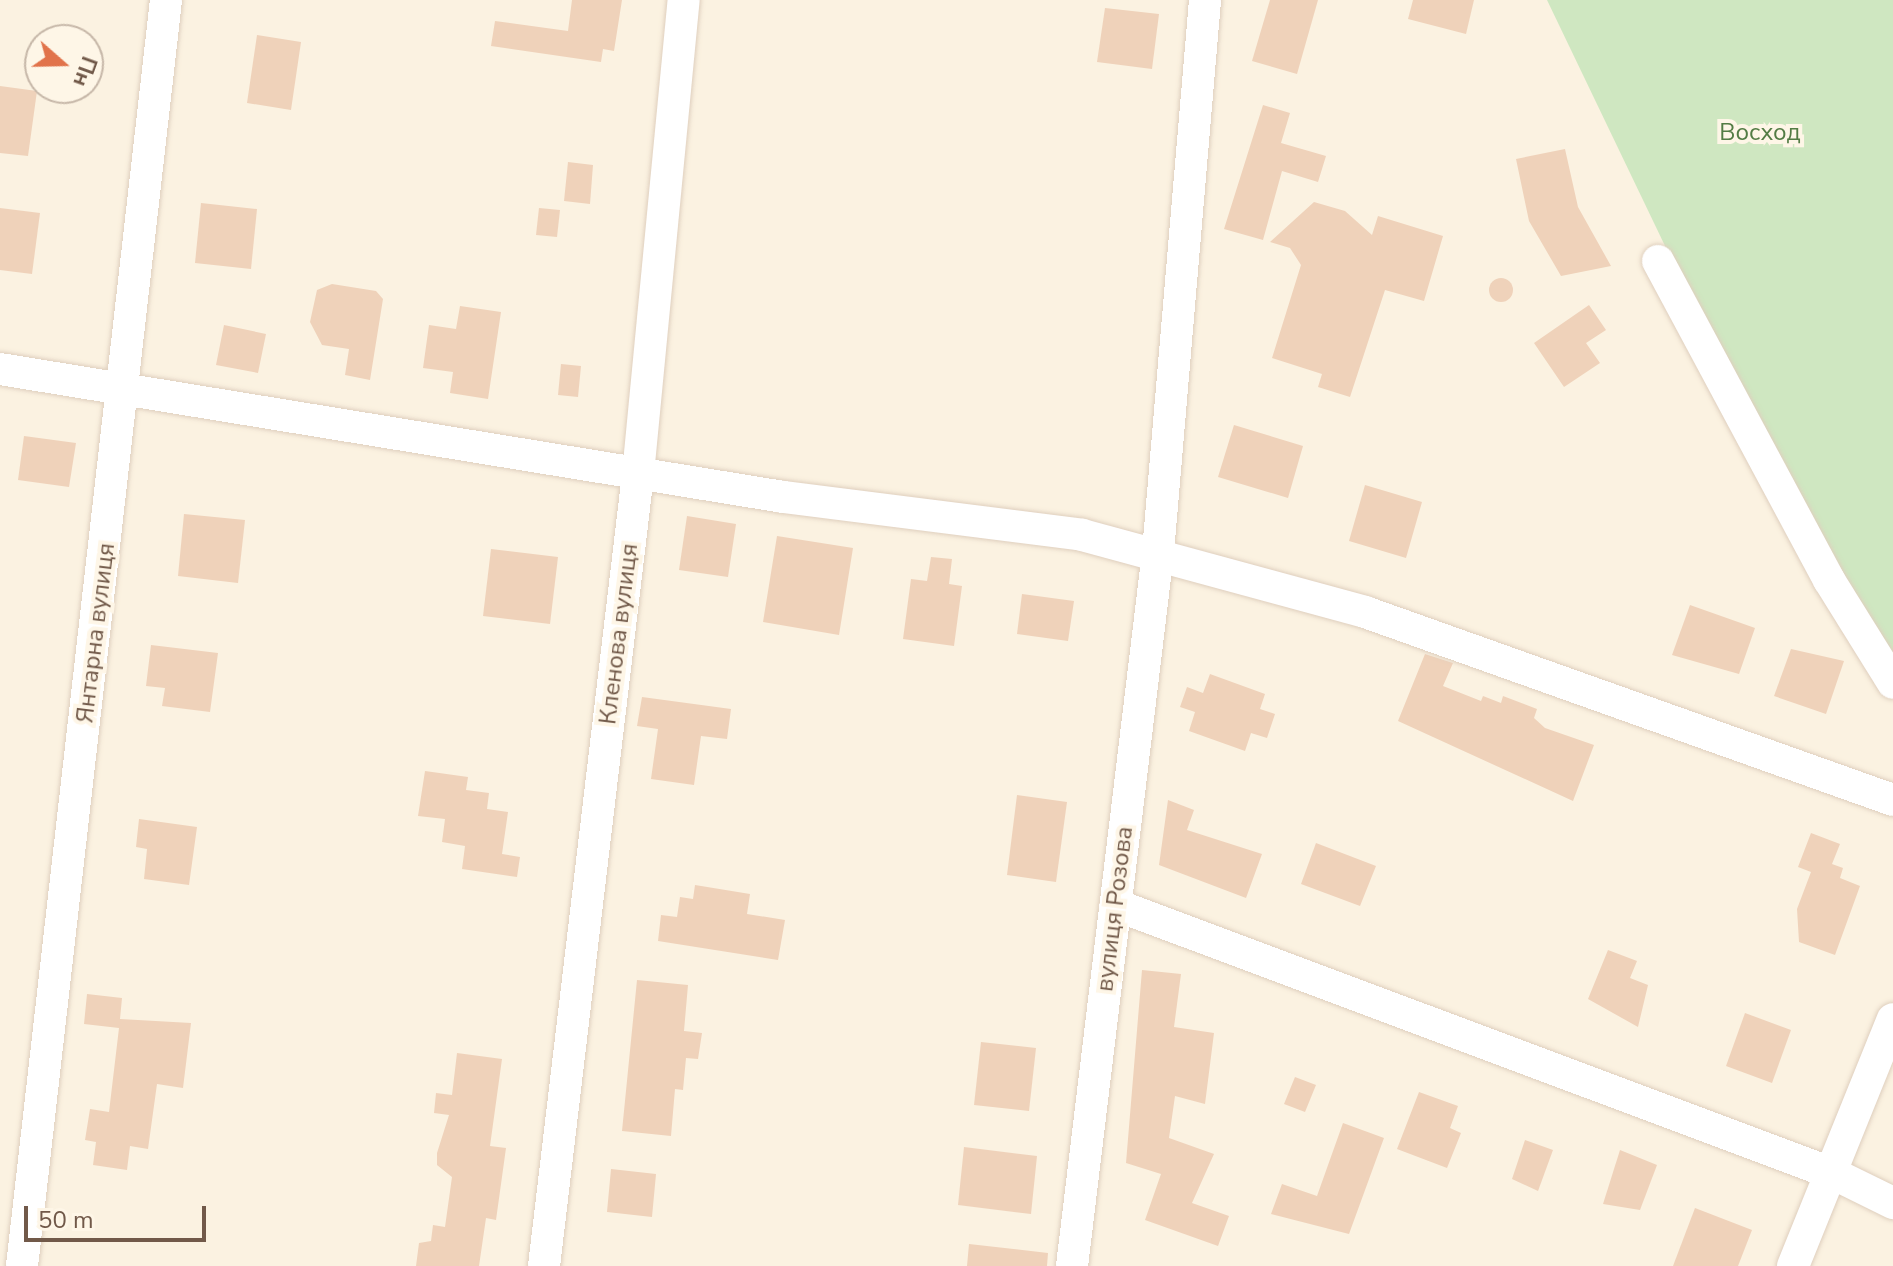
<!DOCTYPE html>
<html>
<head>
<meta charset="utf-8">
<style>
  body { margin:0 }
  #map { position:relative; width:1893px; height:1266px; overflow:hidden; background:#fbf2e1; font-family:"Nunito Sans",sans-serif }
  div>[style] { position:absolute }
  [style*='--x'] { left:calc(var(--x)*1px); top:calc(var(--y)*1px); width:calc(var(--w)*1px); rotate:calc(var(--a)*1deg) }
  .green>* { inset:0; background:#cfe7c1 }
  .building>* { inset:0; background:#efd2ba }
  .round { border-radius:50% }
  .roads { filter:drop-shadow(0 0 2px #dfcfbe) drop-shadow(0 0 2px #dfcfbe) }
  .minor>* { height:32px; margin:-16px; padding:0 16px; transform-origin:16px; border-radius:16px; background:#fff }
  span { translate:-50% -50%; white-space:nowrap; text-align:center; line-height:1.15; -webkit-text-stroke:8px #fef6e7; paint-order:stroke }
  .park-label { font-size:24px; color:#537c44 }
  .street-label { font-size:24px; color:#715949 }
  .north { position:absolute; left:24px; top:24px; width:80px; height:80px; box-sizing:border-box; background:#fef6e7; border:2px solid #c6b7a8; border-radius:50%; rotate:110deg; font-size:22px; font-weight:700; line-height:32px; text-align:center; color:#715949 }
  .north::after { content:''; display:block; margin:auto; width:28px; height:36px; background:#e1734b; clip-path:polygon(50% 0,100% 100%,50% 72%,0 100%) }
  .scale { position:absolute; left:24px; top:1206px; width:182px; height:36px; box-sizing:border-box; border:4px solid #715949; border-top:0; padding-left:10px; font-size:24px; line-height:28px; white-space:nowrap; color:#715949; -webkit-text-stroke:6px #fef6e7; paint-order:stroke }
</style>
</head>
<body>
<div id="map">
  <div class="green">
    <i style="clip-path:polygon(1547px 0,1893px 0,1893px 662px,1690px 298px)"></i>
  </div>
  <div class="building">
    <i style="clip-path:polygon(572px 0,622px 0,614px 51px,603px 49px,601px 62px,491px 46px,495px 21px,568px 31px)"></i>
    <i style="clip-path:polygon(1270px 0,1318px 0,1297px 74px,1252px 61px)"></i>
    <i style="clip-path:polygon(1413px 0,1474px 0,1466px 34px,1408px 19px)"></i>
    <i style="clip-path:polygon(1105px 8px,1159px 14px,1152px 69px,1097px 62px)"></i>
    <i style="clip-path:polygon(257px 35px,301px 42px,291px 110px,247px 103px)"></i>
    <i style="clip-path:polygon(0 86px,37px 91px,28px 156px,0 153px)"></i>
    <i style="clip-path:polygon(1263px 105px,1290px 113px,1281px 143px,1326px 156px,1318px 182px,1282px 171px,1263px 240px,1224px 229px)"></i>
    <i style="clip-path:polygon(1565px 149px,1578px 207px,1611px 266px,1561px 276px,1529px 221px,1516px 159px)"></i>
    <i style="clip-path:polygon(568px 162px,593px 165px,590px 204px,564px 201px)"></i>
    <i style="clip-path:polygon(1314px 202px,1345px 211px,1372px 235px,1378px 216px,1443px 236px,1424px 301px,1385px 290px,1350px 397px,1318px 387px,1322px 374px,1272px 358px,1301px 265px,1290px 248px,1270px 242px)"></i>
    <i style="clip-path:polygon(201px 203px,257px 209px,251px 269px,195px 263px)"></i>
    <i style="clip-path:polygon(0 208px,40px 213px,32px 274px,0 270px)"></i>
    <i style="clip-path:polygon(539px 208px,560px 210px,557px 237px,536px 235px)"></i>
    <i class="round" style="left:1489px;top:278px;width:24px;height:24px"></i>
    <i style="clip-path:polygon(332px 284px,376px 291px,383px 299px,370px 380px,345px 375px,349px 349px,322px 345px,310px 322px,317px 290px)"></i>
    <i style="clip-path:polygon(1589px 305px,1606px 330px,1586px 343px,1600px 363px,1564px 387px,1534px 343px)"></i>
    <i style="clip-path:polygon(460px 306px,501px 312px,488px 399px,450px 393px,453px 372px,423px 368px,429px 325px,456px 329px)"></i>
    <i style="clip-path:polygon(224px 325px,266px 334px,258px 373px,216px 365px)"></i>
    <i style="clip-path:polygon(561px 364px,581px 366px,578px 397px,558px 395px)"></i>
    <i style="clip-path:polygon(1234px 425px,1303px 446px,1288px 498px,1218px 477px)"></i>
    <i style="clip-path:polygon(24px 436px,76px 443px,69px 487px,18px 480px)"></i>
    <i style="clip-path:polygon(1365px 485px,1422px 502px,1406px 558px,1349px 541px)"></i>
    <i style="clip-path:polygon(184px 514px,245px 520px,238px 583px,178px 576px)"></i>
    <i style="clip-path:polygon(687px 516px,736px 524px,728px 577px,679px 570px)"></i>
    <i style="clip-path:polygon(777px 536px,853px 548px,839px 635px,763px 622px)"></i>
    <i style="clip-path:polygon(491px 549px,558px 557px,550px 624px,483px 616px)"></i>
    <i style="clip-path:polygon(931px 557px,952px 559px,949px 584px,962px 586px,954px 646px,903px 639px,911px 579px,927px 581px)"></i>
    <i style="clip-path:polygon(1022px 594px,1074px 601px,1068px 641px,1017px 634px)"></i>
    <i style="clip-path:polygon(1690px 605px,1755px 628px,1739px 674px,1672px 655px)"></i>
    <i style="clip-path:polygon(151px 645px,218px 653px,210px 712px,162px 706px,165px 688px,146px 686px)"></i>
    <i style="clip-path:polygon(1791px 649px,1844px 661px,1826px 714px,1774px 696px)"></i>
    <i style="clip-path:polygon(1425px 654px,1453px 663px,1443px 686px,1481px 701px,1483px 696px,1501px 703px,1503px 696px,1537px 709px,1534px 718px,1545px 728px,1594px 745px,1573px 801px,1398px 721px)"></i>
    <i style="clip-path:polygon(1210px 674px,1265px 694px,1260px 709px,1275px 714px,1267px 738px,1251px 733px,1245px 751px,1189px 731px,1195px 712px,1180px 707px,1187px 687px,1203px 693px)"></i>
    <i style="clip-path:polygon(642px 697px,731px 709px,727px 739px,701px 736px,694px 785px,651px 779px,658px 729px,637px 726px)"></i>
    <i style="clip-path:polygon(425px 771px,468px 777px,466px 790px,489px 793px,487px 809px,508px 812px,502px 854px,520px 857px,517px 877px,462px 869px,465px 846px,442px 842px,445px 819px,418px 816px)"></i>
    <i style="clip-path:polygon(1017px 795px,1067px 802px,1056px 882px,1007px 875px)"></i>
    <i style="clip-path:polygon(1168px 800px,1194px 810px,1187px 830px,1262px 854px,1246px 898px,1159px 865px)"></i>
    <i style="clip-path:polygon(139px 819px,197px 827px,189px 885px,144px 879px,147px 849px,136px 847px)"></i>
    <i style="clip-path:polygon(1811px 833px,1840px 844px,1832px 864px,1843px 868px,1840px 878px,1860px 886px,1835px 955px,1799px 942px,1797px 909px,1811px 872px,1798px 867px)"></i>
    <i style="clip-path:polygon(1316px 843px,1376px 866px,1360px 906px,1301px 884px)"></i>
    <i style="clip-path:polygon(695px 885px,750px 894px,747px 914px,785px 920px,778px 960px,658px 941px,661px 915px,677px 917px,680px 897px,693px 899px)"></i>
    <i style="clip-path:polygon(1608px 950px,1637px 961px,1630px 978px,1648px 985px,1638px 1027px,1588px 999px)"></i>
    <i style="clip-path:polygon(1142px 970px,1181px 974px,1174px 1027px,1214px 1033px,1205px 1104px,1175px 1096px,1169px 1138px,1214px 1154px,1192px 1203px,1229px 1216px,1218px 1246px,1145px 1220px,1161px 1174px,1126px 1163px)"></i>
    <i style="clip-path:polygon(637px 980px,688px 985px,684px 1031px,702px 1033px,698px 1059px,686px 1058px,683px 1090px,675px 1089px,671px 1136px,622px 1131px)"></i>
    <i style="clip-path:polygon(87px 994px,122px 998px,120px 1019px,191px 1023px,183px 1088px,157px 1084px,148px 1149px,130px 1146px,127px 1170px,93px 1165px,96px 1142px,85px 1140px,90px 1109px,109px 1112px,119px 1028px,84px 1024px)"></i>
    <i style="clip-path:polygon(1745px 1013px,1791px 1030px,1772px 1083px,1726px 1066px)"></i>
    <i style="clip-path:polygon(981px 1042px,1036px 1048px,1029px 1111px,974px 1105px)"></i>
    <i style="clip-path:polygon(457px 1053px,502px 1059px,490px 1146px,506px 1148px,496px 1220px,486px 1218px,479px 1266px,416px 1266px,419px 1243px,431px 1241px,433px 1225px,445px 1227px,452px 1177px,437px 1165px,437px 1153px,449px 1115px,434px 1113px,436px 1093px,452px 1095px)"></i>
    <i style="clip-path:polygon(1295px 1077px,1316px 1085px,1305px 1112px,1284px 1104px)"></i>
    <i style="clip-path:polygon(1419px 1092px,1458px 1106px,1450px 1128px,1461px 1133px,1447px 1168px,1397px 1149px)"></i>
    <i style="clip-path:polygon(1343px 1123px,1384px 1138px,1349px 1234px,1271px 1214px,1282px 1184px,1317px 1196px)"></i>
    <i style="clip-path:polygon(1525px 1140px,1553px 1150px,1538px 1191px,1512px 1179px)"></i>
    <i style="clip-path:polygon(964px 1147px,1037px 1156px,1031px 1214px,958px 1205px)"></i>
    <i style="clip-path:polygon(1620px 1150px,1657px 1165px,1640px 1210px,1603px 1204px)"></i>
    <i style="clip-path:polygon(611px 1169px,656px 1174px,652px 1217px,607px 1212px)"></i>
    <i style="clip-path:polygon(1695px 1208px,1752px 1230px,1738px 1266px,1673px 1266px)"></i>
    <i style="clip-path:polygon(969px 1244px,1048px 1253px,1047px 1266px,967px 1266px)"></i>
  </div>
  <div class="roads">
    <div class="minor">
      <i style="--x:1658;--y:261;--w:362;--a:61.8"></i>
      <i style="--x:1829;--y:580;--w:121;--a:58.1"></i>
      <i style="--x:0;--y:369;--w:793;--a:9.28"></i>
      <i style="--x:783;--y:497;--w:301;--a:7.2"></i>
      <i style="--x:1082;--y:535;--w:293;--a:15.2"></i>
      <i style="--x:1365;--y:612;--w:560;--a:19.6"></i>
      <i style="--x:1116;--y:905;--w:767;--a:20.54"></i>
      <i style="--x:1834;--y:1174;--w:66;--a:26.2"></i>
      <i style="--x:22;--y:1266;--w:1274;--a:-83.51"></i>
      <i style="--x:544;--y:1266;--w:798;--a:-83.23"></i>
      <i style="--x:638;--y:474;--w:476;--a:-84.5"></i>
      <i style="--x:1072;--y:1266;--w:719;--a:-83.13"></i>
      <i style="--x:1158;--y:552;--w:554;--a:-85.13"></i>
      <i style="--x:1793;--y:1266;--w:266;--a:-68"></i>
    </div>
  </div>
  <div class="park-label">
    <span style="left:1760px;top:133px">Восход</span>
  </div>
  <div class="street-label">
    <span style="left:96px;top:633px;rotate:-83deg">Янтарна вулиця</span>
    <span style="left:619px;top:634px;rotate:-83deg">Кленова вулиця</span>
    <span style="left:1115px;top:909px;rotate:-83deg">вулиця Розова</span>
  </div>
  <div class="north">Пн</div>
  <div class="scale">50 m</div>
</div>
</body>
</html>
